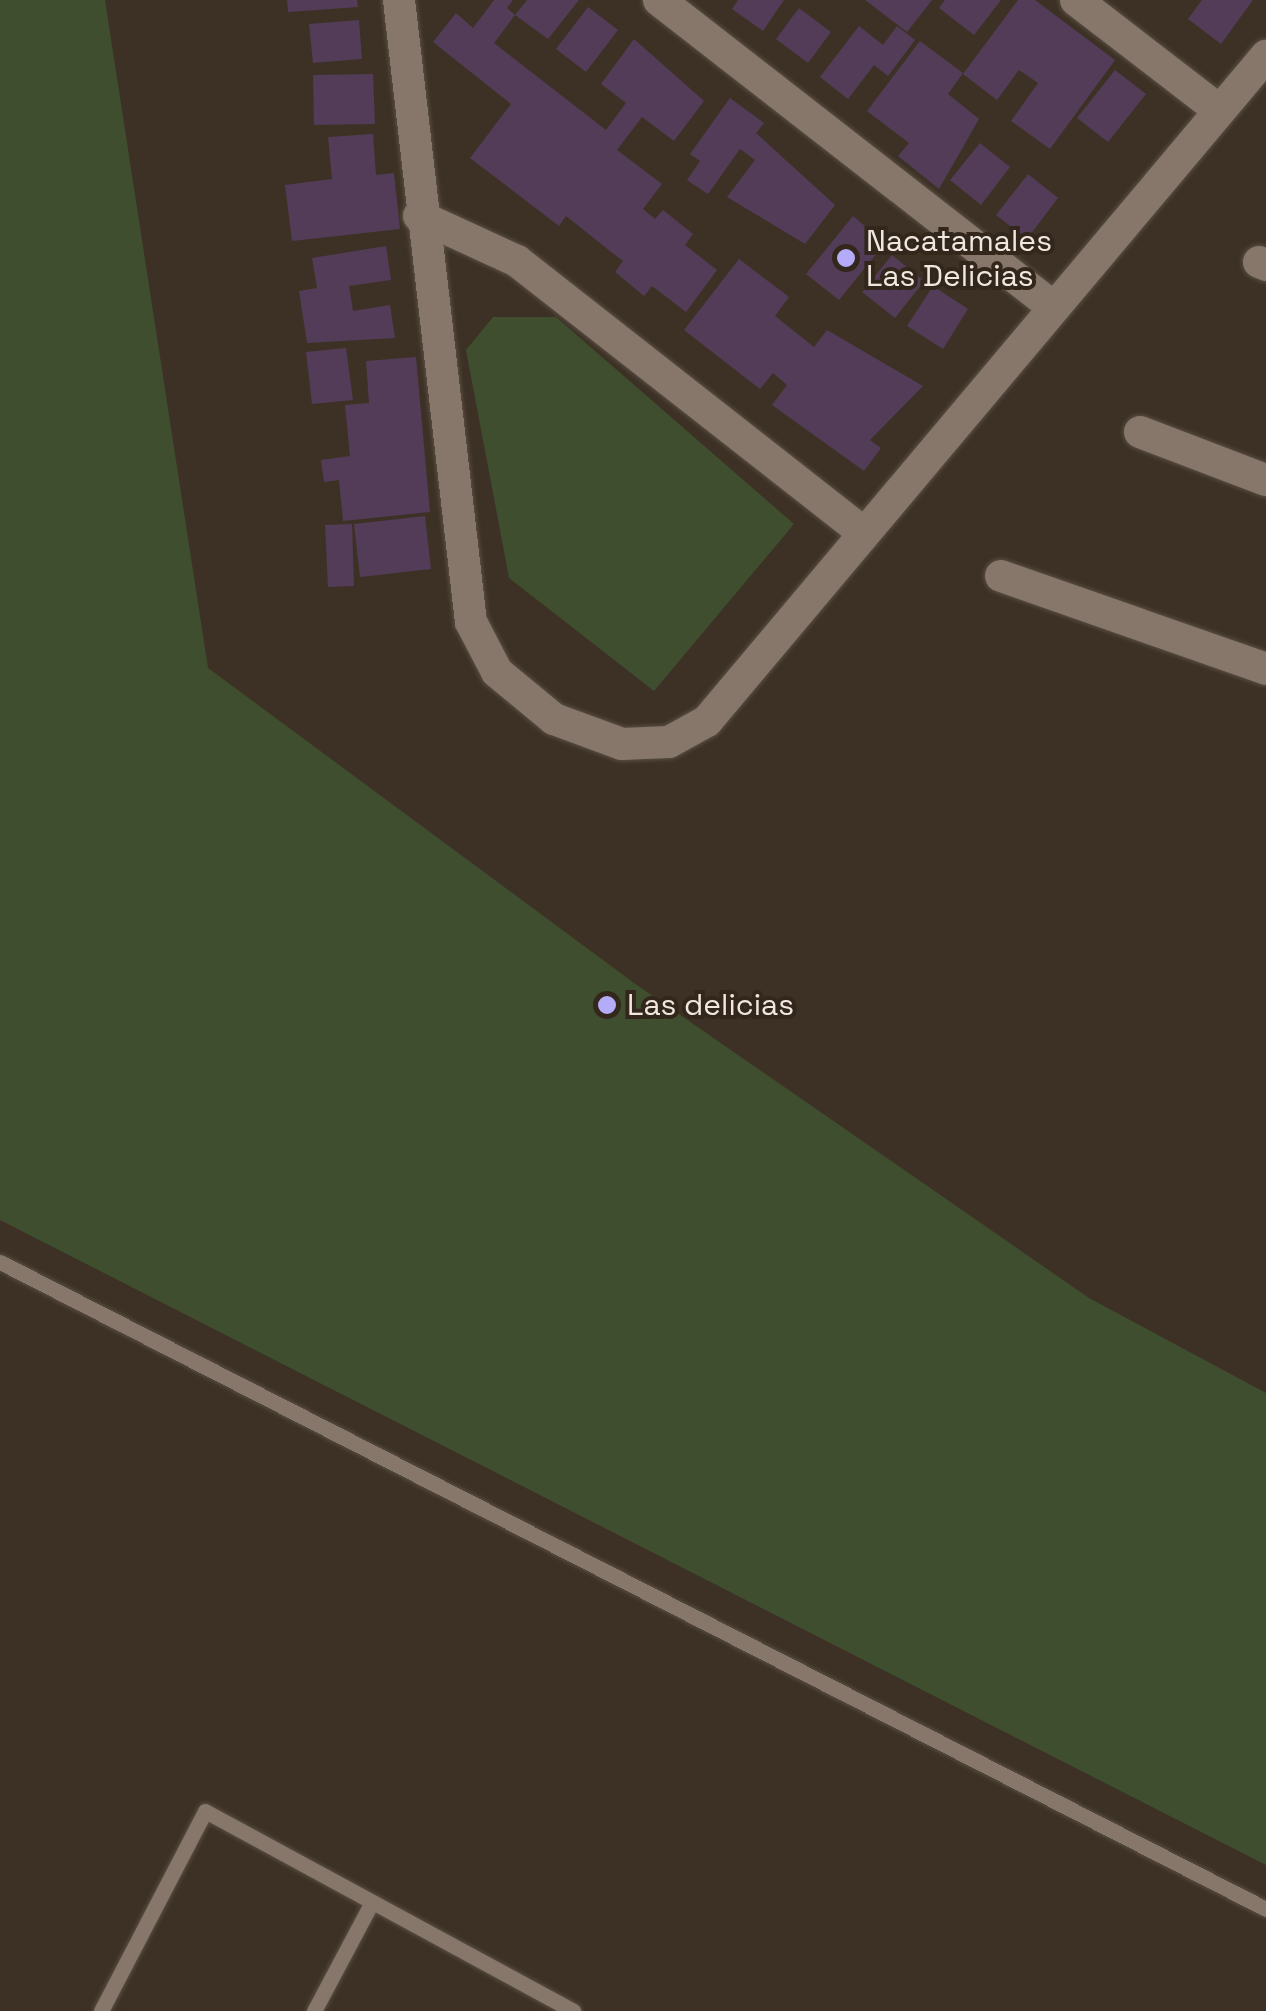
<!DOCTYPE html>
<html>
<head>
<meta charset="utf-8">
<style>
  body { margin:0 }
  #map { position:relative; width:1266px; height:2011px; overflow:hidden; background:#3d3125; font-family:"Space Grotesk",sans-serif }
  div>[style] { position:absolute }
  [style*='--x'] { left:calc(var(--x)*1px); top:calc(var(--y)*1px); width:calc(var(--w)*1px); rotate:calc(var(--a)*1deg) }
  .green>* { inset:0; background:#3f4e2f }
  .building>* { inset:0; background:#523c58 }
  .roads { filter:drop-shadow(0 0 2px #594e44) drop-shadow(0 0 2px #594e44) }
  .lane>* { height:15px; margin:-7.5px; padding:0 7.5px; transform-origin:7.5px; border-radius:7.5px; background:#86776a }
  .street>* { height:32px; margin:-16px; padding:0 16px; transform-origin:16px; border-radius:16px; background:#86776a }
  .dots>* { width:28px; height:28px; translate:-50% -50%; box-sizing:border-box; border:5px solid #33271b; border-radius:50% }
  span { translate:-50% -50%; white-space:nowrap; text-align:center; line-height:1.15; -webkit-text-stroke:8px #33271b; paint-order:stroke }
  .poi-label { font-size:30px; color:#f0e8e0 }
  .left { translate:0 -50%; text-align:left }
</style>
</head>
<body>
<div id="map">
  <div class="green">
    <i style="clip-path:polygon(0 0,105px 0,208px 668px,634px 983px,1089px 1298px,1266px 1393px,1266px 1865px,0 1220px)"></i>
    <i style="clip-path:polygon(493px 317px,556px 317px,794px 524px,654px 691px,509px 578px,466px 350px)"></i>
  </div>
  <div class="building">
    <i style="clip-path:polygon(287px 0,357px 0,358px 7px,288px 12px)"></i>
    <i style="clip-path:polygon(494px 0,513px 0,507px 8px,515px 15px,494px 43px,606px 130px,626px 103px,601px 84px,634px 39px,704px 101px,674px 141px,642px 117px,617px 150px,662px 184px,643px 209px,655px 219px,663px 210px,693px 234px,685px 245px,717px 270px,686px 312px,652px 286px,644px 296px,615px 272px,623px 261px,610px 251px,566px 216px,559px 226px,470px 158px,511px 104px,433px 42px,456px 13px,473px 28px)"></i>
    <i style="clip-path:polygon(527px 0,579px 0,548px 39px,515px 15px)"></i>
    <i style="clip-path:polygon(738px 0,784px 0,763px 31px,732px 9px)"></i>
    <i style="clip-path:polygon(865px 0,932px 0,907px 32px)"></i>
    <i style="clip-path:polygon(945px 0,1001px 0,974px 35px,939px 8px)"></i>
    <i style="clip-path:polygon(1018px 0,1035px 0,1115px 60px,1050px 149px,1011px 121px,1038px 83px,1019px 70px,997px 100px,963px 74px)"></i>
    <i style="clip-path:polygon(1202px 0,1253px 0,1221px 44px,1188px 19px)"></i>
    <i style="clip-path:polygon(588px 7px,618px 30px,586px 72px,556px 49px)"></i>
    <i style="clip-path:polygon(799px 8px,831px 32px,808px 63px,776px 39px)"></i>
    <i style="clip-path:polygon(359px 20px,362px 59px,313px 63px,309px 24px)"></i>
    <i style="clip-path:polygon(859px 26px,883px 45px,897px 26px,915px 40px,888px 76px,874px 65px,848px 99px,820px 77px)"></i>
    <i style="clip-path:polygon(920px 41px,963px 73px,948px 94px,979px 119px,939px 189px,898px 156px,909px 143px,867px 111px)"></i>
    <i style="clip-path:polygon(1115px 70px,1146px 94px,1108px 142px,1077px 118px)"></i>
    <i style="clip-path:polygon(373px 74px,375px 124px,314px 125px,313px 75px)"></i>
    <i style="clip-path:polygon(730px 98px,764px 123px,756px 133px,835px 205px,805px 244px,727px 197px,755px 160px,740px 149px,708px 194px,687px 180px,700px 161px,690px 154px)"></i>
    <i style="clip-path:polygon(373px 134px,376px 175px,394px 173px,400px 229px,292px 241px,285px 185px,332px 179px,328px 137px)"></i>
    <i style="clip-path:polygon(980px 143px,1010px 167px,981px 205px,950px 180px)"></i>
    <i style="clip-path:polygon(1028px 174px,1058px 198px,1027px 239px,996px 215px)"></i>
    <i style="clip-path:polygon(853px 216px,885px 243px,839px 300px,806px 274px)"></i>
    <i style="clip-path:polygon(386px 246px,391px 280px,349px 286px,353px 311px,390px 305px,395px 338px,307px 343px,299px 291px,317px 288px,312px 258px)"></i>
    <i style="clip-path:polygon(892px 255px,924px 281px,895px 318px,862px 292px)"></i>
    <i style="clip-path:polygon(739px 259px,789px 297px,775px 316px,814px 347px,827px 330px,923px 386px,870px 440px,881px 448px,864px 471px,772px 405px,787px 385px,773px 373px,760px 389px,684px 330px)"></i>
    <i style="clip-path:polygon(933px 286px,968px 309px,943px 349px,907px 326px)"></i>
    <i style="clip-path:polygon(346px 348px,353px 400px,312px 404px,306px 352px)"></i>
    <i style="clip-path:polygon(416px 357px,430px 512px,343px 521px,339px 480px,324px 482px,321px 460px,350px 456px,345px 405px,369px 403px,366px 361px)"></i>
    <i style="clip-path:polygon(425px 516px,431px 569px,360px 577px,354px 524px)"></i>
    <i style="clip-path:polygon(352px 524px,354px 586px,328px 587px,325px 525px)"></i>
  </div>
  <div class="roads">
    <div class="lane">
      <i style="--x:0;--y:1262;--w:1422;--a:27.07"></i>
      <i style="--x:101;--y:2011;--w:225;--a:-62.5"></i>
      <i style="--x:205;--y:1811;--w:419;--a:28.5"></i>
      <i style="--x:314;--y:2011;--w:121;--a:-62"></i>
    </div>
    <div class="street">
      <i style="--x:399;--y:0;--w:626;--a:83.4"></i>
      <i style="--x:471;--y:622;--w:56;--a:62.5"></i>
      <i style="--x:497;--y:672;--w:74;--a:39.5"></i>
      <i style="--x:554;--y:719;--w:72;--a:20.2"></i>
      <i style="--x:622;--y:744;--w:47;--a:-2.4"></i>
      <i style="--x:669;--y:742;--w:43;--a:-28.9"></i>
      <i style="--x:707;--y:721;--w:869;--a:-49.95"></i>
      <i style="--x:659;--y:0;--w:497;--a:37.9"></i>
      <i style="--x:1076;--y:0;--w:180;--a:37.6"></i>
      <i style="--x:419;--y:216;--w:108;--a:24.7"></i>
      <i style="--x:517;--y:261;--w:437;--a:38.1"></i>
      <i style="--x:1259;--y:262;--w:8;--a:23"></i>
      <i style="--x:1140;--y:432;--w:135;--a:20.9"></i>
      <i style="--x:1001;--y:576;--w:281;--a:19.3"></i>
    </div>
  </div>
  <div class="dots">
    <i style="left:846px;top:258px;background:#b4acf9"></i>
    <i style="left:607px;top:1005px;background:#b4acf9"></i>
  </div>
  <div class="poi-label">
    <span class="left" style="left:866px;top:258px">Nacatamales<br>Las Delicias</span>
    <span class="left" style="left:627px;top:1005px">Las delicias</span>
  </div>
</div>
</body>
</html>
